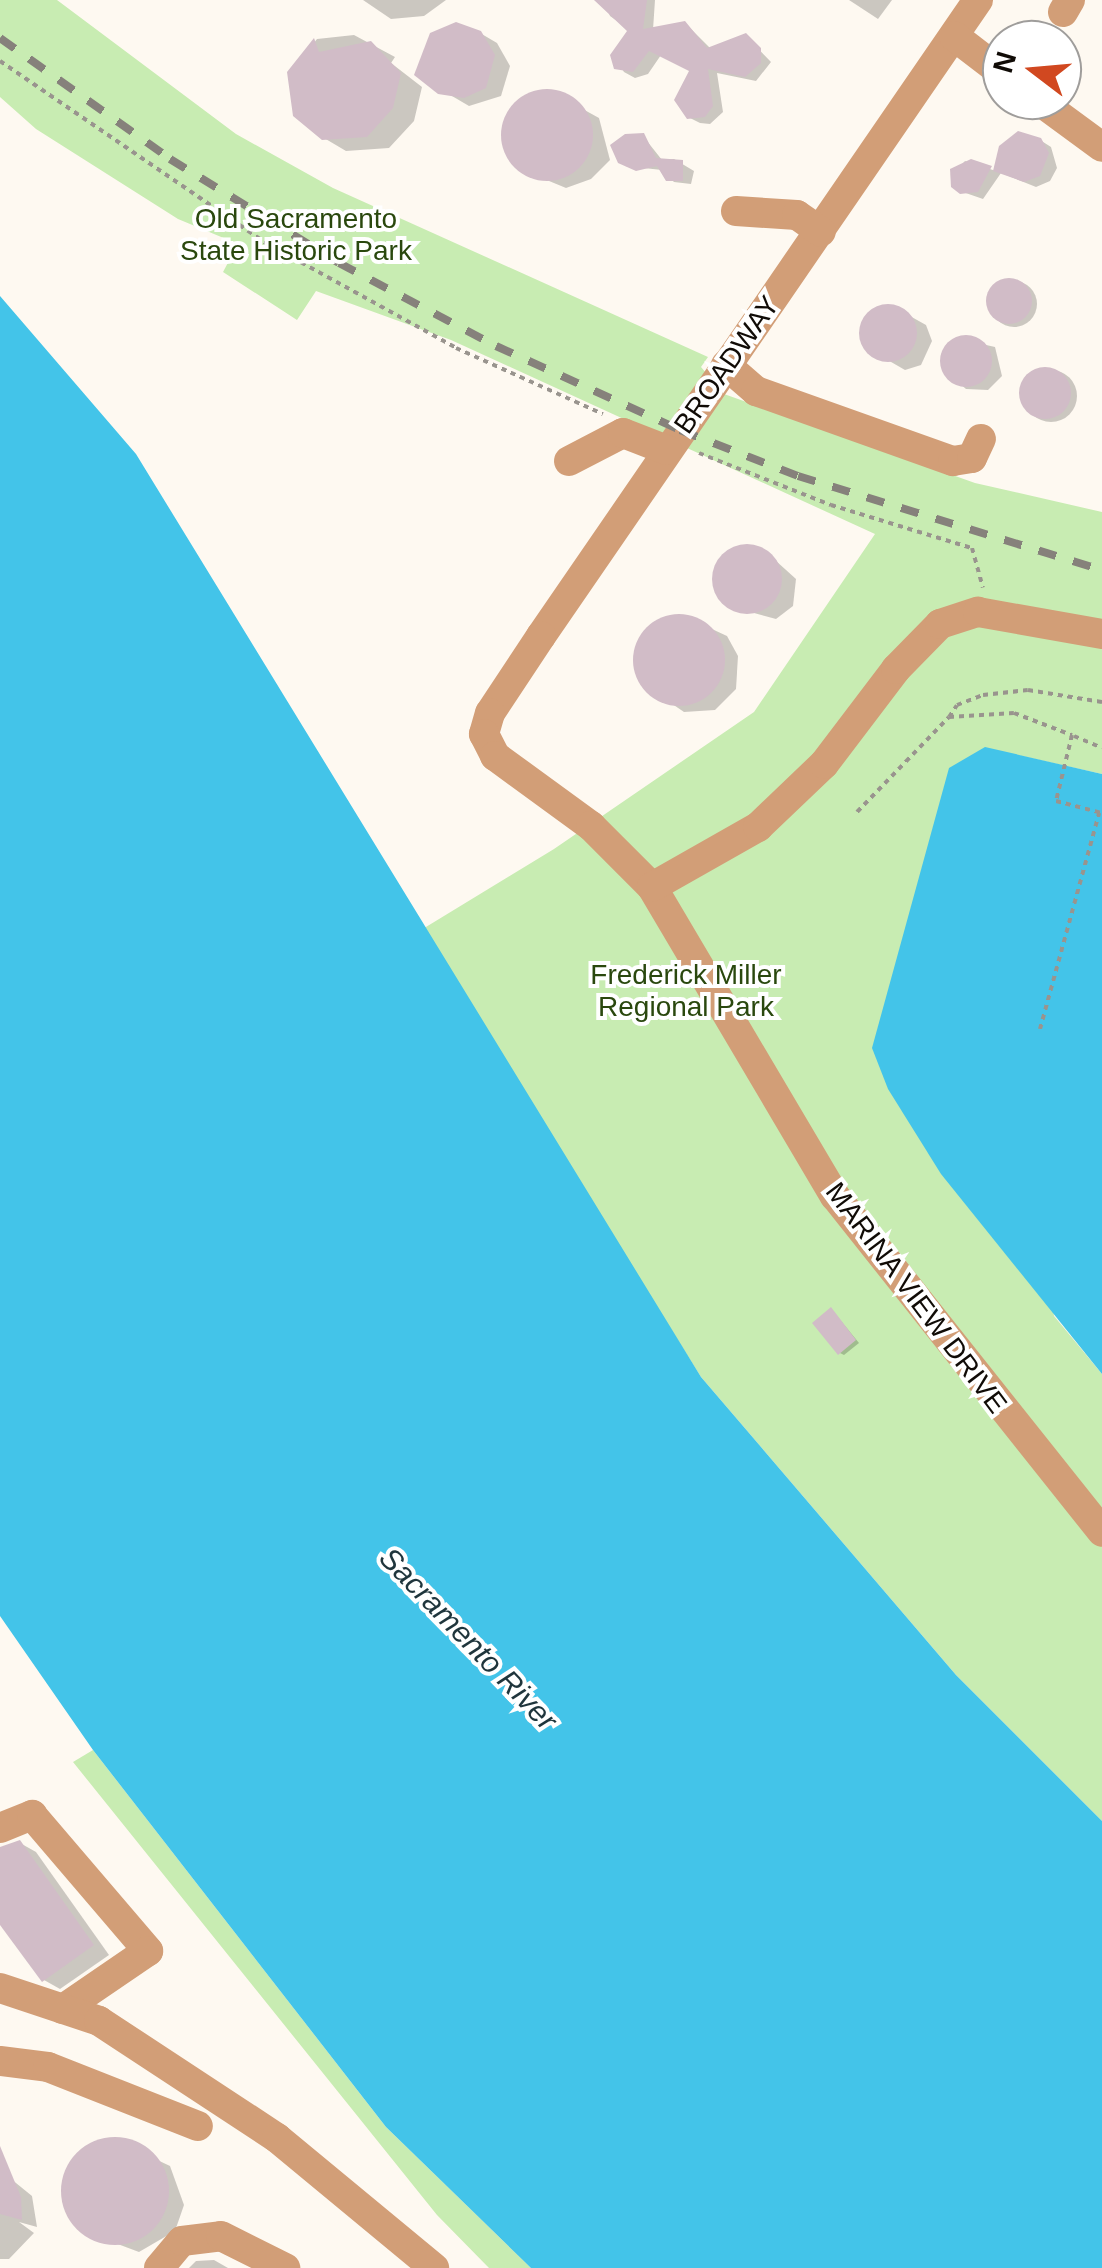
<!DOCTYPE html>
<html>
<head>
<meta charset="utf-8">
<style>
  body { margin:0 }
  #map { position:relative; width:1102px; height:2268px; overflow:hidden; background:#fef9f1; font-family:Helvetica,sans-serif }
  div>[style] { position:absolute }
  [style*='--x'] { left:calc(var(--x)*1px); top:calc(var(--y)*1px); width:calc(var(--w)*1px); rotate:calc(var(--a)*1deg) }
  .green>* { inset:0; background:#c8ecb2 }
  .water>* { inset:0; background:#43c4e9 }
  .shadow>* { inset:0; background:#0003 }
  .round { border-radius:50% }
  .building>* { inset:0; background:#d1bcc7 }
  .path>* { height:4px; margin-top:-2px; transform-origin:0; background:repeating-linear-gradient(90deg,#99948e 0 5px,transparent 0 10px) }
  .minor>* { height:30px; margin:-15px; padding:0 15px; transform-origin:15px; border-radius:15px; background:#d29e77 }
  .rail>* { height:8px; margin-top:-4px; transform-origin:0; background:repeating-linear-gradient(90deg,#86817b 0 18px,transparent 0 36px) }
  span { translate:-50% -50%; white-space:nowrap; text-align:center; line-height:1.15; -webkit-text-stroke:8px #fff; paint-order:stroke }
  .park-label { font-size:28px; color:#2a480e }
  .street-label { font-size:28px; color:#100b06 }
  .water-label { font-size:30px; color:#1f353c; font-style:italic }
  .north { position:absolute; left:982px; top:20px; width:100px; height:100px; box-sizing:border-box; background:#fff; border:2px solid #9f9d9b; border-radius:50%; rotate:286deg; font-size:28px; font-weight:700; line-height:40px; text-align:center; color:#100b06 }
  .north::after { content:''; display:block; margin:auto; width:35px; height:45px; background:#d14820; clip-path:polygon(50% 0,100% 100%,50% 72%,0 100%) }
</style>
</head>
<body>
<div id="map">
  <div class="green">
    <i style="clip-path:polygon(0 0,57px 0,236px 134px,333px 188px,708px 357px,701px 367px,724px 394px,975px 483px,1102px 512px,1102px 774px,986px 748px,1054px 1316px,1102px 1374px,1102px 1821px,956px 1675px,701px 1377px,421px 930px,554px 849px,754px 712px,875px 534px,451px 340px,316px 291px,297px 320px,223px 272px,238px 244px,178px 219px,36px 129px,0 97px)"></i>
    <i style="clip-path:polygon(93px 1750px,386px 2127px,531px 2268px,489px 2268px,437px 2215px,73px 1762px)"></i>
  </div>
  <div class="water">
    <i style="clip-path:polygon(0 296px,136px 454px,701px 1377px,956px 1675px,1102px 1821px,1102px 2268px,531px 2268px,386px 2127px,93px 1750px,0 1616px)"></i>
    <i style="clip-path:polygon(985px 747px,1102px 774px,1102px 1374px,941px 1174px,888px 1089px,872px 1048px,949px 768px)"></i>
  </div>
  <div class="shadow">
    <i style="clip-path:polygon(363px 0,446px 0,424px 16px,391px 19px)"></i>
    <i style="clip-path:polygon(604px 0,655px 0,653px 30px,685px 23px,711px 49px,746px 36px,771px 62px,756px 81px,717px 73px,723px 112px,710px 124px,700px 123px,688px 117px,692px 71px,661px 55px,648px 74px,635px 78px,624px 72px,613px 55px,630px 30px,610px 16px)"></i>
    <i style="clip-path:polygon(849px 0,892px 0,878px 19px)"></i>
    <i style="clip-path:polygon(480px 33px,497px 43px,510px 66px,501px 96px,469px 106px,452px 96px)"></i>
    <i style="clip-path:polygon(354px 35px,395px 57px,391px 63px,422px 87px,414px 121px,389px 148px,346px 151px,324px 138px,290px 73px,317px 39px)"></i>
    <i style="clip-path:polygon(550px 91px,599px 118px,610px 160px,591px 179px,566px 188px,520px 169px,504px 139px,505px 124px,522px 99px)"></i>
    <i style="clip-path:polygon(643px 136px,662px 160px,674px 159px,694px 171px,691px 184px,674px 182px,662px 170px,625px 166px)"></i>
    <i style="clip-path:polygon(1040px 140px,1051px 147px,1057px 168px,1050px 181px,1036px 187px,1001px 173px,983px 199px,957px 190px,952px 175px,965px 161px,996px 171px)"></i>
    <i class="round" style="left:991px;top:281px;width:46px;height:46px"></i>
    <i style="clip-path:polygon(892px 306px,926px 325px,932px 341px,921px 365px,905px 370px,865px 347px,863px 322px,875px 309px)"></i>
    <i style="clip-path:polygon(960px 339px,995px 347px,1002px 376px,988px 390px,966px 389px,944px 370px,941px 354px)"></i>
    <i class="round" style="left:1025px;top:370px;width:52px;height:52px"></i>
    <i style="clip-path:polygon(738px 548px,765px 551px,796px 579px,793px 606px,776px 619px,725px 605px,717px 590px,720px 561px)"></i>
    <i style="clip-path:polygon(686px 617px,727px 636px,738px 656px,736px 689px,715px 710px,684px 712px,643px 684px,636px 654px,657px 623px)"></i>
    <i style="clip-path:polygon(832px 1310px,859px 1343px,844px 1355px,840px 1353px)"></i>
    <i style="clip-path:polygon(20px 1843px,36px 1852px,109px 1955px,60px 1989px,44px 1980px,0 1920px,0 1855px)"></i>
    <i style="clip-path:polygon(115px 2140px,170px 2166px,184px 2205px,175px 2231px,139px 2252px,83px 2231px,64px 2194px,78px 2156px)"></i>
    <i style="clip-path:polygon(0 2170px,32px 2196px,37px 2227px,19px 2222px,34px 2233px,9px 2259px,0 2259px)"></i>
    <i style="clip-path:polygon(214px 2260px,228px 2268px,189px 2268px,196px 2261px)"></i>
  </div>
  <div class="building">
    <i style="clip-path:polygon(594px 0,647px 0,643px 29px,685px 21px,707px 48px,746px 33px,761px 48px,761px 63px,745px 77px,708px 69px,713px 106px,705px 117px,687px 119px,674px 100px,689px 71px,649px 51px,633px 72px,614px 69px,610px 55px,627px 31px)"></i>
    <i style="clip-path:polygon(456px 22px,481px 31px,495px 55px,486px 88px,464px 98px,438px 94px,414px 75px,430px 33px)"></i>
    <i style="clip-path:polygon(314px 38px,319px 52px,371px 41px,401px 73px,393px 108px,367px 137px,322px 140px,293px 116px,287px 72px)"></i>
    <i class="round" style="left:501px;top:89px;width:92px;height:92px"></i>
    <i style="clip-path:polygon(1018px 131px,1041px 138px,1049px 153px,1040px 176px,1024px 182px,993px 171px,999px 146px)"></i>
    <i style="clip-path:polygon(644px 133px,656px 158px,683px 160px,683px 181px,666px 181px,657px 166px,636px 171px,618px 163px,610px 145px,625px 134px)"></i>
    <i style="clip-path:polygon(971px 159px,992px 166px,978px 192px,960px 194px,951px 187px,950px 169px)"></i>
    <i class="round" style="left:986px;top:278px;width:46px;height:46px"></i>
    <i class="round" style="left:859px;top:304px;width:58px;height:58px"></i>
    <i class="round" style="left:940px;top:335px;width:52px;height:52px"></i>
    <i class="round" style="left:1019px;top:367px;width:52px;height:52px"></i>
    <i class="round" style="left:712px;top:544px;width:70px;height:70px"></i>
    <i class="round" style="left:633px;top:614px;width:92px;height:92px"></i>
    <i style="clip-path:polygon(831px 1307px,856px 1340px,838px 1355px,812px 1323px)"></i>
    <i style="clip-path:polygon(20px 1840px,94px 1945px,42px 1982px,0 1925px,0 1847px)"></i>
    <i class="round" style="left:61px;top:2137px;width:108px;height:108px"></i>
    <i style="clip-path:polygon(0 2146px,21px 2197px,22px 2220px,0 2214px)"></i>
  </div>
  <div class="path">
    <i style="--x:0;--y:61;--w:322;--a:34.4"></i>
    <i style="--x:266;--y:243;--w:217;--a:28.9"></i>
    <i style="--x:456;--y:348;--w:161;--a:24.2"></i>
    <i style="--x:699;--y:453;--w:142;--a:21.5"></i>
    <i style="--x:831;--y:505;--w:147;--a:17"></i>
    <i style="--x:972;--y:548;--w:41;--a:74.6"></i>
    <i style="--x:949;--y:717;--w:14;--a:-56"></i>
    <i style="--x:957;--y:705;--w:28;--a:-21"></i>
    <i style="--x:983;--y:695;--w:45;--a:-6.3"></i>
    <i style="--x:1028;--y:690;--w:75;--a:9.2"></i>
    <i style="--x:1074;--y:736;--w:30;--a:23"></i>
    <i style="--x:857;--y:812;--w:132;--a:-45.9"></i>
    <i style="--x:949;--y:717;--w:65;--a:-3.5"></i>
    <i style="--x:1014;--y:713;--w:62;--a:20.8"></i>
    <i style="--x:1072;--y:735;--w:68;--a:103.6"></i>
    <i style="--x:1056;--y:801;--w:48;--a:14.6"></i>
    <i style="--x:1040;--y:1029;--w:224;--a:-74.7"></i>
  </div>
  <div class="minor">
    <i style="--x:978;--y:0;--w:772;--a:124.49"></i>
    <i style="--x:541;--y:636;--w:92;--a:123.5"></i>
    <i style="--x:490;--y:713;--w:22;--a:106"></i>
    <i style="--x:484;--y:734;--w:25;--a:63"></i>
    <i style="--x:495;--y:756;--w:119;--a:36.1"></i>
    <i style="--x:591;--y:826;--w:86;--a:45"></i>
    <i style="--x:652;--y:887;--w:359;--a:59.4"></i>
    <i style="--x:835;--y:1196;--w:429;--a:51.5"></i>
    <i style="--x:1063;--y:12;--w:14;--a:-60"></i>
    <i style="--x:954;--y:36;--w:61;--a:37.6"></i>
    <i style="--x:1038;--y:100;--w:79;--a:36.3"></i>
    <i style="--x:736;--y:211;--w:61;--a:3.8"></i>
    <i style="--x:797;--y:215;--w:29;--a:35"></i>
    <i style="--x:726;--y:365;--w:40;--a:41"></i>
    <i style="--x:756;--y:391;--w:209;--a:19.6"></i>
    <i style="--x:953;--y:461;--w:19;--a:-9"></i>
    <i style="--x:972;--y:458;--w:21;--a:-65"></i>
    <i style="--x:569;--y:461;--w:61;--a:-27.4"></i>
    <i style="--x:623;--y:433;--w:47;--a:21.1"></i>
    <i style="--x:652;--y:887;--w:122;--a:-29.5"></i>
    <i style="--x:758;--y:827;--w:91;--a:-43.7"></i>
    <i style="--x:824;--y:764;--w:119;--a:-52.8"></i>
    <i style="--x:896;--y:669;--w:63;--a:-45.6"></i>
    <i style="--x:940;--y:624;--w:40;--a:-18"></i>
    <i style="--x:978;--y:612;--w:126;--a:10.1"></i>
    <i style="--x:0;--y:1828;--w:35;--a:-22"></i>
    <i style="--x:32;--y:1815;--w:179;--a:49.5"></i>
    <i style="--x:148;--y:1951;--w:103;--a:145.7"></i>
    <i style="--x:0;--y:1988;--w:104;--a:18.4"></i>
    <i style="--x:99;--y:2021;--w:213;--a:33.3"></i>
    <i style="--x:277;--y:2138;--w:204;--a:39.6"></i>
    <i style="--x:0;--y:2061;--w:48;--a:7.1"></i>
    <i style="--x:48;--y:2067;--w:161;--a:21.5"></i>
    <i style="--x:159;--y:2268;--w:35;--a:-50"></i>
    <i style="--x:182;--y:2241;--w:39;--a:-7"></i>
    <i style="--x:221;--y:2236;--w:72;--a:26.6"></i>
  </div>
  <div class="rail">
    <i style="--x:0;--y:38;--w:209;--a:35.4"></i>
    <i style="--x:170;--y:159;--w:198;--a:31.6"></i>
    <i style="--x:339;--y:263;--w:178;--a:27.9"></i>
    <i style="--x:496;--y:346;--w:202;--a:24.5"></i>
    <i style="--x:680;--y:430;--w:127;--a:21.3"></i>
    <i style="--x:798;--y:476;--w:318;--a:17.2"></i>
  </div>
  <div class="park-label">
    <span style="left:296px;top:235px">Old Sacramento<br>State Historic Park</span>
    <span style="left:686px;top:991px">Frederick Miller<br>Regional Park</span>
  </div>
  <div class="street-label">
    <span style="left:727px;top:365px;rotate:-55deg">BROADWAY</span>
    <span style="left:916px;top:1298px;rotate:53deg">MARINA VIEW DRIVE</span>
  </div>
  <div class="water-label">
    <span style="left:468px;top:1639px;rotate:46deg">Sacramento River</span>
  </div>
  <div class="north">N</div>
</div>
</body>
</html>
